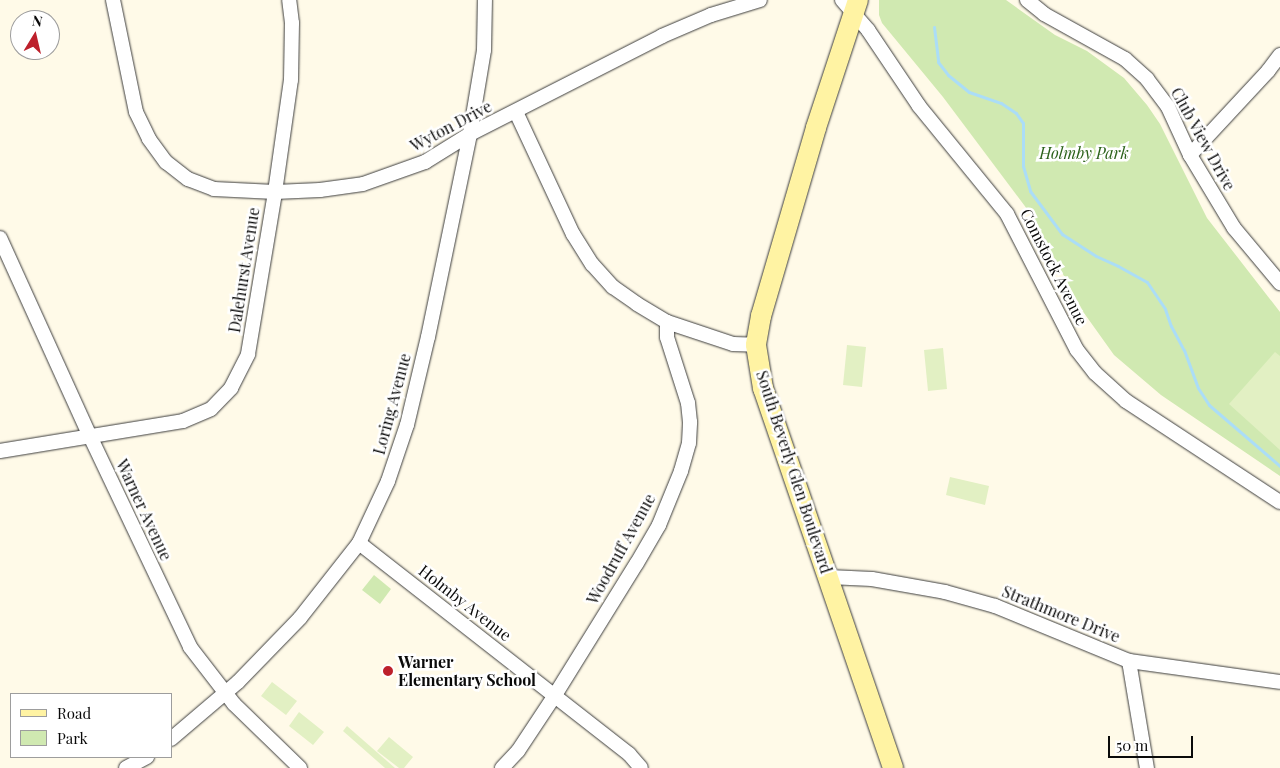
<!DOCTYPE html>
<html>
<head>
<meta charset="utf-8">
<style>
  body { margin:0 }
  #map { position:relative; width:1280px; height:768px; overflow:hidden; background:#fffae8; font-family:"Playfair Display",serif }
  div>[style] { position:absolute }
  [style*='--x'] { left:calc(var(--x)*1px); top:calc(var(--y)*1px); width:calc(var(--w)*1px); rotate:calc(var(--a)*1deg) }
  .green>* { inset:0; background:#d0e9b1 }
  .pitch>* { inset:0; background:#e2f0c3 }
  .stream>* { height:3px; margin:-1.5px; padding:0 1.5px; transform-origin:1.5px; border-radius:1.5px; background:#abddf7 }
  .roads { filter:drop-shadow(0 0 1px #3d3d3d) drop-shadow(0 0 1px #3d3d3d) }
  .minor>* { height:14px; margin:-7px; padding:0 7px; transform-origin:7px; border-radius:7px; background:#fff }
  .secondary>* { height:20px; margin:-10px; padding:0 10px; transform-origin:10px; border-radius:10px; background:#fff3a3 }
  .dots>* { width:14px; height:14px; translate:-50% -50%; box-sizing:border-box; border:2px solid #fff; border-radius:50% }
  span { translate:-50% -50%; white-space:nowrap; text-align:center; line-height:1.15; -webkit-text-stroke:5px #fff; paint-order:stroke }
  .street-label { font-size:16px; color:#0a0a0a }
  .park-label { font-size:16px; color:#2b621a; font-style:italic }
  .poi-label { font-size:16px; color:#0a0a0a; font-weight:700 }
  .left { translate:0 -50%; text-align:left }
  .legend { position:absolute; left:10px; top:693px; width:162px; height:65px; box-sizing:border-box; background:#fff; border:1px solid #9d9d9d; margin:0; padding:6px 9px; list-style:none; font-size:15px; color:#0a0a0a }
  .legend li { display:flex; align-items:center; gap:10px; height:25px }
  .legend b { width:25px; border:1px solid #9d9d9d }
  .north { position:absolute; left:10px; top:10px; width:50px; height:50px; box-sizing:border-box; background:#fff; border:1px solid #9d9d9d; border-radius:50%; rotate:9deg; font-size:14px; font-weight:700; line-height:20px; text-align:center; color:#0a0a0a }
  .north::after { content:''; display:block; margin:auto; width:18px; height:22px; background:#bd202b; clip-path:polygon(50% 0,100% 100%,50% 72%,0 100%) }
  .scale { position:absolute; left:1108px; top:736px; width:85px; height:22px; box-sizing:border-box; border:2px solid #0a0a0a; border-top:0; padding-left:6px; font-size:15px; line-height:18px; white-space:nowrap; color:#0a0a0a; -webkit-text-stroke:4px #fff; paint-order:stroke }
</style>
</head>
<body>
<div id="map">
  <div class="green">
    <i style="clip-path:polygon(879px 0,1006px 0,1055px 35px,1087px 51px,1124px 78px,1147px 105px,1160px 124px,1207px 218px,1280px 312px,1280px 476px,1161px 395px,1114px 355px,1084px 313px,1030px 213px,943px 97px,882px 23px,879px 15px)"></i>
    <i style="clip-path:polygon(374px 575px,391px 589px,380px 604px,362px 590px)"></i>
  </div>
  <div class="pitch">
    <i style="clip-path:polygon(847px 345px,866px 347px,862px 387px,843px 385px)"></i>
    <i style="clip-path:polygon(943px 348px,947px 389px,928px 391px,924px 350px)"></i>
    <i style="clip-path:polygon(1275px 352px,1280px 356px,1280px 450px,1229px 404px)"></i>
    <i style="clip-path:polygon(950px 477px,989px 486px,985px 505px,946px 495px)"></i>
    <i style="clip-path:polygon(272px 682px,297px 701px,286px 715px,261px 696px)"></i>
    <i style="clip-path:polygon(299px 712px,324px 732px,313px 745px,289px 726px)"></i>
    <i style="clip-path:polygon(347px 726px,395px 768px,385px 768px,343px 731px)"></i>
    <i style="clip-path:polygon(389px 737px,413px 757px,404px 768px,399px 768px,377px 751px)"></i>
  </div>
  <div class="stream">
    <i style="--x:934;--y:27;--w:35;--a:83"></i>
    <i style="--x:938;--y:62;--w:16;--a:52"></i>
    <i style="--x:948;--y:75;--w:27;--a:39"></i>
    <i style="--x:969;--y:92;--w:34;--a:19"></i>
    <i style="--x:1001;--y:103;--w:18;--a:34"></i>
    <i style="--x:1016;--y:113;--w:12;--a:55"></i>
    <i style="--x:1023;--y:123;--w:43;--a:90"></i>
    <i style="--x:1023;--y:166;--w:26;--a:74"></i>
    <i style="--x:1030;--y:191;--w:54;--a:53.3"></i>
    <i style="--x:1062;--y:234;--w:40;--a:32.9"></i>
    <i style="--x:1096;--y:256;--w:24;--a:24"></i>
    <i style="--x:1118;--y:266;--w:33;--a:29"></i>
    <i style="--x:1147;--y:282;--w:32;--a:56"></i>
    <i style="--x:1165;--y:309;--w:18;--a:71"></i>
    <i style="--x:1171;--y:326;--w:27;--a:62"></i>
    <i style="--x:1184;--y:350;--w:40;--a:69.8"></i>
    <i style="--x:1198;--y:388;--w:20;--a:57"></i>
    <i style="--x:1209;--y:405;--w:94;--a:40.7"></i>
  </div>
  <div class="roads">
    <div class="minor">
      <i style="--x:113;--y:0;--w:114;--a:78.4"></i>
      <i style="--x:136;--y:112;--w:30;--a:64"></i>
      <i style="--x:149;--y:139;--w:29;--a:54"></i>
      <i style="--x:166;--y:162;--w:28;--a:38"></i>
      <i style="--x:188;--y:179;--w:28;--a:21"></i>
      <i style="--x:214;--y:189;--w:61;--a:2.8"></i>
      <i style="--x:275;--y:192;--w:45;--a:-2.5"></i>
      <i style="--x:320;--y:190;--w:43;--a:-7.9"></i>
      <i style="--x:363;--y:184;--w:66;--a:-19.5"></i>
      <i style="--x:425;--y:162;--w:53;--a:-31.9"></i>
      <i style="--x:470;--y:134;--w:216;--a:-27"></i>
      <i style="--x:662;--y:36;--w:53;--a:-23.2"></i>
      <i style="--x:711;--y:15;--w:51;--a:-17"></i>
      <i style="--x:842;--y:0;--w:40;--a:49"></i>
      <i style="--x:868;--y:30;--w:92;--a:56.1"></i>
      <i style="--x:919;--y:106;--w:139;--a:50.8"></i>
      <i style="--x:1007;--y:214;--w:153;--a:62.8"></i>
      <i style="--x:1077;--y:350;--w:29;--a:52"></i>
      <i style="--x:1095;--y:373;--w:42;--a:42.1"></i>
      <i style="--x:1126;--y:401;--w:184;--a:33.3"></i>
      <i style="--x:1027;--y:0;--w:22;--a:39"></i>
      <i style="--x:1044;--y:14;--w:93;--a:29.1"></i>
      <i style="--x:1125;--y:59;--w:30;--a:42"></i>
      <i style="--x:1147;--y:79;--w:35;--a:53"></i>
      <i style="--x:1168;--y:107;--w:53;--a:65.4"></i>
      <i style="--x:1190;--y:155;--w:85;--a:58.9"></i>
      <i style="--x:1234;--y:228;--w:72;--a:50.1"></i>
      <i style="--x:516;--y:112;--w:135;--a:65"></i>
      <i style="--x:573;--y:234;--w:36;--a:58"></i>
      <i style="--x:592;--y:264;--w:31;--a:48"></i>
      <i style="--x:613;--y:287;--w:29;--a:35"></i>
      <i style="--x:637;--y:304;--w:35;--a:31"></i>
      <i style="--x:667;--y:322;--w:70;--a:18.4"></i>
      <i style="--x:733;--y:344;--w:23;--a:2"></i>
      <i style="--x:1190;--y:155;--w:115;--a:-47.1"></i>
      <i style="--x:1268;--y:71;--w:20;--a:-53"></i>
      <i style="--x:0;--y:238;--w:217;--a:65.6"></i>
      <i style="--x:90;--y:436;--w:233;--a:64.6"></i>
      <i style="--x:190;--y:647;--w:72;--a:52.3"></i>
      <i style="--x:234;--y:704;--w:92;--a:44.1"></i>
      <i style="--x:0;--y:451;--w:185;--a:-9.3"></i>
      <i style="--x:183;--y:421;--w:30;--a:-23"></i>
      <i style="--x:211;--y:409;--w:29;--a:-46"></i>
      <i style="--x:231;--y:388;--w:38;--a:-63"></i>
      <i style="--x:248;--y:354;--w:164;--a:-80.5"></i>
      <i style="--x:275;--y:192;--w:113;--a:-81.9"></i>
      <i style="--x:291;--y:80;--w:57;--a:-89"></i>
      <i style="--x:292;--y:23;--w:23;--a:-97"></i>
      <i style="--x:359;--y:543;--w:343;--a:38"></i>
      <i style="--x:629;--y:754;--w:18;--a:49"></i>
      <i style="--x:829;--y:577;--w:43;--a:2.7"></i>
      <i style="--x:872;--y:579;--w:74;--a:10.1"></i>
      <i style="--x:945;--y:592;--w:52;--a:15.6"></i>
      <i style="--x:995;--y:606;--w:145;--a:22.3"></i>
      <i style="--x:1129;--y:661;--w:152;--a:7.9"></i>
      <i style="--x:1129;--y:661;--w:109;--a:80.5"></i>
      <i style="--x:171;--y:739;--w:88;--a:-40.4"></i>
      <i style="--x:238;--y:682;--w:89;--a:-45.9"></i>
      <i style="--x:300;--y:618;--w:95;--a:-51.8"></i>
      <i style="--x:359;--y:543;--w:68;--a:-64.9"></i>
      <i style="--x:388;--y:481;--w:59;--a:-71.3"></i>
      <i style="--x:407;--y:425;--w:90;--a:-76.6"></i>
      <i style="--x:428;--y:337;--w:207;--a:-78.3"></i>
      <i style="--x:470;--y:134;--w:85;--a:-80.5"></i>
      <i style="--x:484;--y:50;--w:50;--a:-88.9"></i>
      <i style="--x:126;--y:768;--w:24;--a:-28"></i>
      <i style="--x:502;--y:768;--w:23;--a:-47"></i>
      <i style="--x:518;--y:751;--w:67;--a:-56.5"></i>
      <i style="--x:555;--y:695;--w:155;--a:-58.2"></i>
      <i style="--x:637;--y:563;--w:44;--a:-59.9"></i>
      <i style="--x:659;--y:525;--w:58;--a:-67.8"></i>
      <i style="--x:681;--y:471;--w:29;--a:-74"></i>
      <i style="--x:689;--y:443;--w:21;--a:-87"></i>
      <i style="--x:690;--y:422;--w:19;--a:-96"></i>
      <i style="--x:688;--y:403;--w:69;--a:-107.7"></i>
      <i style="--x:667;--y:337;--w:15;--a:-90"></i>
    </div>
    <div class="secondary">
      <i style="--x:858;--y:0;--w:135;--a:108.2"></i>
      <i style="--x:816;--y:128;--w:196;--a:106.3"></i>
      <i style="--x:761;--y:316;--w:29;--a:100"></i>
      <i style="--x:756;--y:345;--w:44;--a:80.8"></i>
      <i style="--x:763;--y:388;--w:402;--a:71.1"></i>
    </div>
  </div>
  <div class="dots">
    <i style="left:388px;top:671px;background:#bd202b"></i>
  </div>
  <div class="street-label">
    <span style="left:451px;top:126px;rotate:-28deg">Wyton Drive</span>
    <span style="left:1203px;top:139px;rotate:61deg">Club View Drive</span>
    <span style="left:1054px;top:267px;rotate:63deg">Comstock Avenue</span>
    <span style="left:244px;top:270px;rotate:-81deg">Dalehurst Avenue</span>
    <span style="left:392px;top:404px;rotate:-75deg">Loring Avenue</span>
    <span style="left:794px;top:472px;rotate:72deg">South Beverly Glen Boulevard</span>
    <span style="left:144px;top:510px;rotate:65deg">Warner Avenue</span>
    <span style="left:621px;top:549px;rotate:-61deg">Woodruff Avenue</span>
    <span style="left:465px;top:603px;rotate:38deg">Holmby Avenue</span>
    <span style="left:1061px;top:614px;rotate:22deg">Strathmore Drive</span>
  </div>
  <div class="park-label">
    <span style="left:1084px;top:153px">Holmby Park</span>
  </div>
  <div class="poi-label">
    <span class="left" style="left:398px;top:671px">Warner<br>Elementary School</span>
  </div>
  <ul class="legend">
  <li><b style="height:6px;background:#fff3a3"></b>Road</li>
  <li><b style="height:14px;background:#d0e9b1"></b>Park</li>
  </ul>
  <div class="north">N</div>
  <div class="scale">50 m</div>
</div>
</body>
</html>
